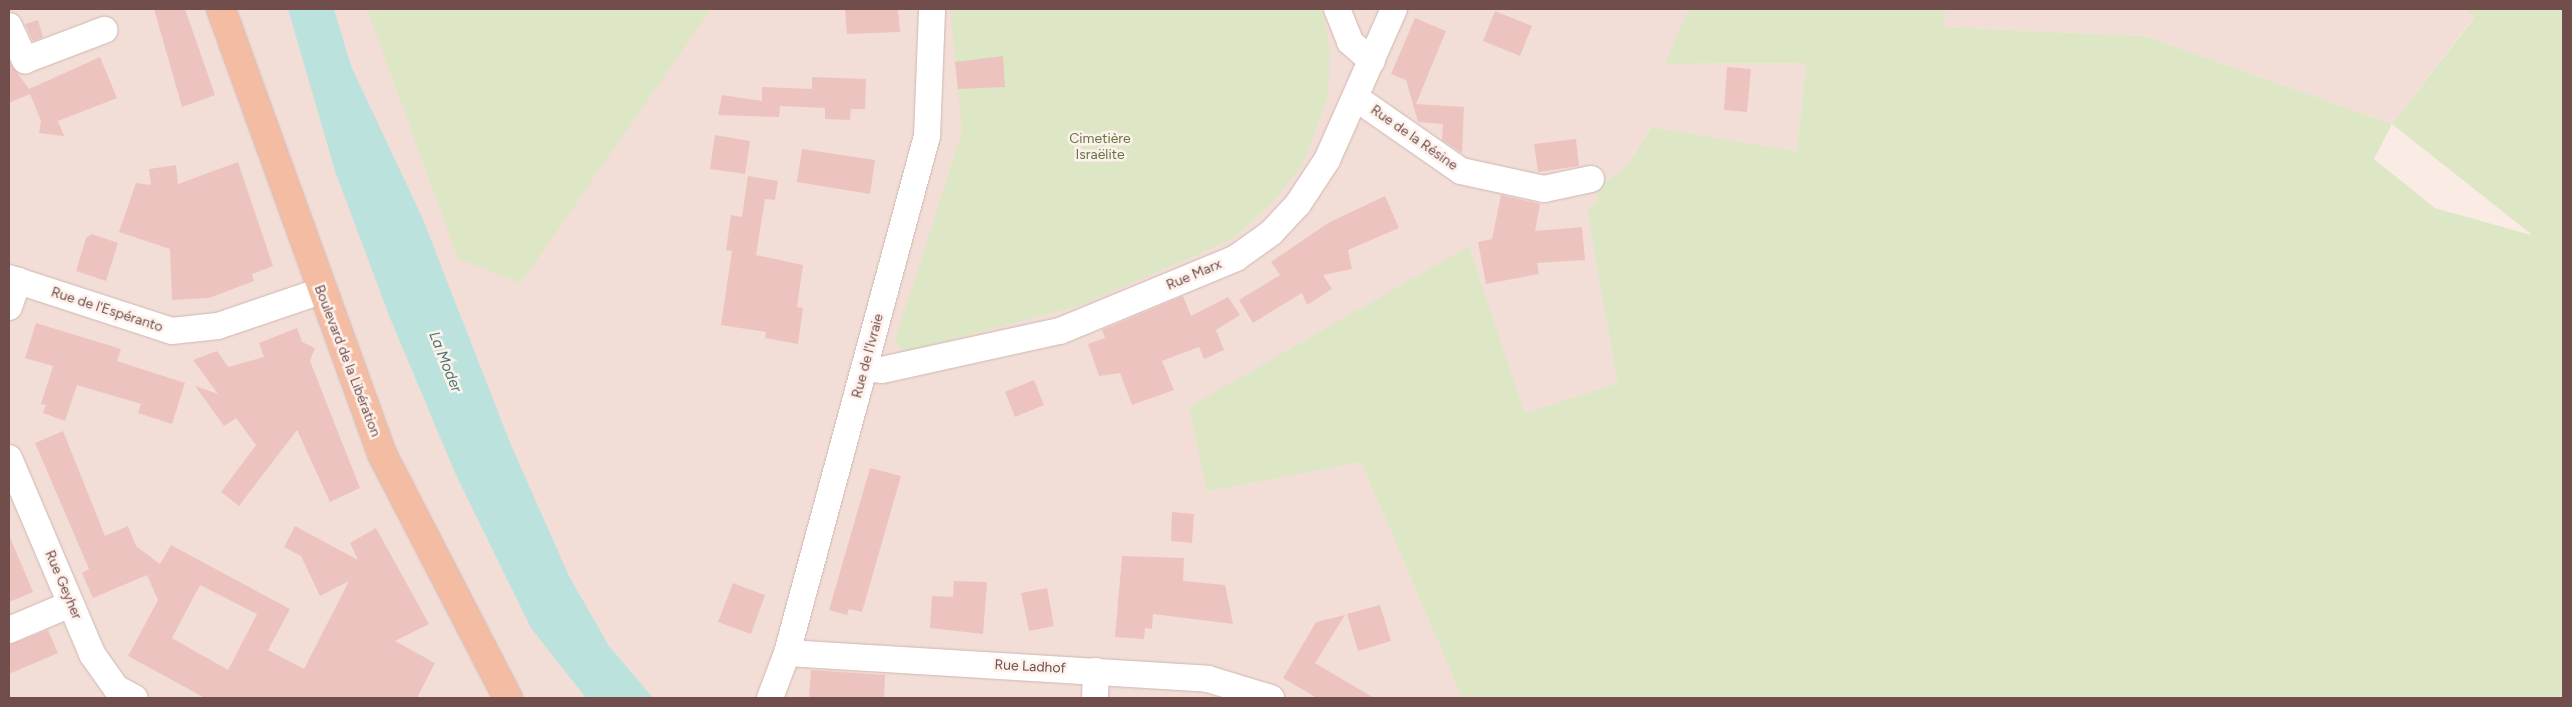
<!DOCTYPE html>
<html>
<head>
<meta charset="utf-8">
<style>
  body { margin:0 }
  #map { position:relative; width:2572px; height:707px; overflow:hidden; background:#faece5; font-family:Figtree,sans-serif }
  div>[style] { position:absolute }
  [style*='--x'] { left:calc(var(--x)*1px); top:calc(var(--y)*1px); width:calc(var(--w)*1px); rotate:calc(var(--a)*1deg) }
  .residential>* { inset:0; background:#f3ded7 }
  .green>* { inset:0; background:#dde7c5 }
  .water>* { inset:0; background:#bbe2dc }
  .building>* { inset:0; background:#edc3bf }
  .roads { filter:drop-shadow(0 0 1px #cfb6b1) drop-shadow(0 0 1px #cfb6b1) }
  .minor>* { height:26px; margin:-13px; padding:0 13px; transform-origin:13px; border-radius:13px; background:#fff }
  .major>* { height:28px; margin:-14px; padding:0 14px; transform-origin:14px; border-radius:14px; background:#f4bda3 }
  span { translate:-50% -50%; white-space:nowrap; text-align:center; line-height:1.15; -webkit-text-stroke:5px #fdf1eb; paint-order:stroke }
  .street-label { font-size:14px; color:#714e4c }
  .park-label { font-size:14px; color:#637645 }
  .water-label { font-size:15px; color:#42766e; font-style:italic }
  .frame { position:absolute; inset:0; border:10px solid #714e4c; pointer-events:none }
</style>
</head>
<body>
<div id="map">
  <div class="residential">
    <i style="clip-path:polygon(9px 9px,1688px 9px,1666px 64px,1806px 63px,1797px 151px,1652px 127px,1625px 169px,1595px 188px,1598px 201px,1587px 210px,1617px 383px,1525px 413px,1469px 246px,1207px 492px,1361px 462px,1462px 698px,9px 698px)"></i>
    <i style="clip-path:polygon(1946px 9px,2466px 9px,2474px 17px,2392px 124px,2145px 36px,1942px 27px)"></i>
  </div>
  <div class="green">
    <i style="clip-path:polygon(367px 9px,711px 9px,521px 283px,458px 259px)"></i>
    <i style="clip-path:polygon(950px 9px,1322px 9px,1330px 49px,1328px 97px,1303px 164px,1274px 201px,1233px 239px,1079px 306px,904px 352px,895px 341px,962px 131px)"></i>
    <i style="clip-path:polygon(evenodd,1688px 9px,1946px 9px,1943px 27px,2145px 36px,2392px 124px,2474px 18px,2466px 9px,2563px 9px,2563px 698px,1462px 698px,1361px 462px,1207px 492px,1189px 407px,1469px 246px,1525px 413px,1617px 383px,1587px 210px,1598px 201px,1595px 188px,1625px 169px,1652px 127px,1797px 151px,1806px 63px,1665px 64px,1688px 9px,2392px 124px,2531px 234px,2531px 235px,2435px 208px,2374px 159px,2392px 124px)"></i>
  </div>
  <div class="water">
    <i style="clip-path:polygon(288px 9px,334px 9px,351px 66px,422px 217px,511px 445px,569px 576px,609px 646px,653px 698px,586px 698px,531px 628px,456px 475px,390px 318px,335px 171px)"></i>
  </div>
  <div class="building">
    <i style="clip-path:polygon(154px 9px,185px 9px,215px 95px,182px 107px)"></i>
    <i style="clip-path:polygon(845px 9px,898px 9px,900px 32px,847px 34px)"></i>
    <i style="clip-path:polygon(1495px 11px,1532px 26px,1520px 56px,1483px 41px)"></i>
    <i style="clip-path:polygon(1415px 18px,1446px 31px,1416px 104px,1464px 107px,1462px 153px,1442px 140px,1443px 124px,1418px 122px,1406px 80px,1391px 74px)"></i>
    <i style="clip-path:polygon(38px 20px,43px 37px,33px 41px,25px 24px)"></i>
    <i style="clip-path:polygon(1003px 56px,1005px 87px,958px 89px,955px 62px)"></i>
    <i style="clip-path:polygon(100px 57px,117px 98px,58px 121px,64px 136px,39px 133px,41px 121px,30px 94px,9px 103px,9px 61px,29px 89px)"></i>
    <i style="clip-path:polygon(1727px 67px,1751px 69px,1747px 112px,1724px 110px)"></i>
    <i style="clip-path:polygon(812px 77px,866px 79px,865px 109px,851px 109px,850px 120px,825px 119px,825px 108px,780px 106px,779px 117px,718px 115px,722px 95px,762px 101px,762px 87px,812px 89px)"></i>
    <i style="clip-path:polygon(715px 135px,750px 141px,745px 174px,710px 169px)"></i>
    <i style="clip-path:polygon(1576px 139px,1579px 166px,1538px 172px,1534px 144px)"></i>
    <i style="clip-path:polygon(802px 149px,875px 160px,870px 194px,797px 182px)"></i>
    <i style="clip-path:polygon(238px 162px,273px 266px,252px 274px,254px 281px,209px 298px,172px 300px,170px 249px,119px 232px,136px 183px,151px 185px,149px 169px,176px 165px,178px 184px)"></i>
    <i style="clip-path:polygon(748px 176px,778px 181px,775px 200px,765px 199px,756px 255px,803px 265px,797px 307px,803px 308px,798px 344px,765px 338px,766px 332px,721px 325px,732px 251px,726px 250px,731px 215px,742px 217px)"></i>
    <i style="clip-path:polygon(1501px 195px,1540px 204px,1535px 231px,1582px 227px,1585px 260px,1537px 263px,1539px 274px,1486px 284px,1478px 242px,1492px 239px)"></i>
    <i style="clip-path:polygon(1385px 196px,1399px 228px,1348px 250px,1352px 269px,1323px 275px,1332px 289px,1307px 305px,1302px 293px,1253px 323px,1239px 300px,1280px 275px,1271px 262px,1328px 223px)"></i>
    <i style="clip-path:polygon(92px 234px,118px 243px,106px 281px,76px 271px,86px 238px)"></i>
    <i style="clip-path:polygon(1183px 296px,1191px 316px,1228px 297px,1240px 315px,1216px 330px,1224px 350px,1204px 359px,1199px 347px,1162px 361px,1174px 390px,1132px 405px,1120px 373px,1099px 376px,1088px 344px,1105px 338px,1102px 330px)"></i>
    <i style="clip-path:polygon(36px 323px,121px 349px,117px 361px,185px 383px,172px 424px,138px 413px,141px 404px,77px 385px,65px 421px,43px 413px,46px 405px,41px 404px,53px 366px,25px 358px)"></i>
    <i style="clip-path:polygon(297px 328px,302px 342px,315px 348px,310px 361px,360px 488px,330px 502px,297px 430px,239px 506px,221px 492px,256px 445px,236px 418px,224px 426px,195px 386px,218px 394px,193px 360px,217px 351px,228px 367px,264px 357px,259px 343px)"></i>
    <i style="clip-path:polygon(1034px 380px,1044px 405px,1015px 417px,1005px 392px)"></i>
    <i style="clip-path:polygon(evenodd,63px 431px,105px 536px,128px 526px,136px 546px,160px 564px,171px 545px,290px 609px,268px 650px,304px 669px,349px 581px,320px 596px,301px 556px,284px 547px,295px 526px,358px 560px,350px 543px,376px 528px,429px 624px,395px 641px,435px 663px,417px 698px,205px 698px,128px 656px,158px 600px,147px 575px,93px 598px,82px 573px,89px 569px,35px 443px,63px 431px,200px 585px,257px 614px,228px 670px,172px 638px,200px 585px)"></i>
    <i style="clip-path:polygon(870px 468px,901px 476px,862px 612px,849px 609px,847px 615px,829px 610px)"></i>
    <i style="clip-path:polygon(1172px 512px,1194px 514px,1192px 543px,1171px 541px)"></i>
    <i style="clip-path:polygon(9px 535px,33px 592px,9px 602px)"></i>
    <i style="clip-path:polygon(1122px 556px,1184px 558px,1183px 581px,1225px 585px,1233px 624px,1153px 614px,1152px 629px,1145px 628px,1144px 639px,1115px 637px)"></i>
    <i style="clip-path:polygon(954px 581px,987px 582px,983px 634px,930px 628px,932px 596px,953px 597px)"></i>
    <i style="clip-path:polygon(733px 583px,765px 595px,751px 634px,718px 622px)"></i>
    <i style="clip-path:polygon(1047px 588px,1054px 626px,1029px 631px,1021px 593px)"></i>
    <i style="clip-path:polygon(1380px 605px,1391px 641px,1358px 651px,1347px 614px)"></i>
    <i style="clip-path:polygon(1345px 615px,1315px 663px,1374px 698px,1317px 698px,1283px 678px,1316px 622px)"></i>
    <i style="clip-path:polygon(48px 630px,58px 653px,9px 674px,9px 645px)"></i>
    <i style="clip-path:polygon(811px 670px,885px 675px,884px 698px,809px 698px)"></i>
  </div>
  <div class="roads">
    <div class="minor">
      <i style="--x:1337;--y:9;--w:35;--a:68"></i>
      <i style="--x:1350;--y:42;--w:29;--a:41"></i>
      <i style="--x:9;--y:26;--w:38;--a:65"></i>
      <i style="--x:25;--y:60;--w:85;--a:-20.8"></i>
      <i style="--x:1356;--y:98;--w:128;--a:34.8"></i>
      <i style="--x:1461;--y:171;--w:85;--a:12.2"></i>
      <i style="--x:1544;--y:189;--w:48;--a:-12"></i>
      <i style="--x:9;--y:278;--w:171;--a:18"></i>
      <i style="--x:172;--y:331;--w:46;--a:-6.2"></i>
      <i style="--x:218;--y:326;--w:109;--a:-18.8"></i>
      <i style="--x:9;--y:307;--w:28;--a:-71"></i>
      <i style="--x:864;--y:368;--w:18;--a:6"></i>
      <i style="--x:882;--y:370;--w:182;--a:-12.4"></i>
      <i style="--x:1060;--y:331;--w:191;--a:-22.5"></i>
      <i style="--x:1236;--y:258;--w:43;--a:-35.5"></i>
      <i style="--x:1271;--y:233;--w:40;--a:-47"></i>
      <i style="--x:1298;--y:204;--w:53;--a:-56.6"></i>
      <i style="--x:1327;--y:160;--w:165;--a:-66.1"></i>
      <i style="--x:9;--y:458;--w:213;--a:67"></i>
      <i style="--x:92;--y:654;--w:42;--a:54.8"></i>
      <i style="--x:116;--y:688;--w:21;--a:28"></i>
      <i style="--x:9;--y:630;--w:67;--a:-22.8"></i>
      <i style="--x:787;--y:653;--w:422;--a:3.5"></i>
      <i style="--x:1208;--y:679;--w:66;--a:16.8"></i>
      <i style="--x:770;--y:698;--w:48;--a:-69.3"></i>
      <i style="--x:787;--y:653;--w:536;--a:-74.85"></i>
      <i style="--x:927;--y:136;--w:127;--a:-87.7"></i>
      <i style="--x:1095;--y:698;--w:27;--a:-88"></i>
    </div>
    <div class="major">
      <i style="--x:221;--y:9;--w:473;--a:70.1"></i>
      <i style="--x:382;--y:454;--w:275;--a:62.7"></i>
    </div>
  </div>
  <div class="street-label">
    <span style="left:1414px;top:138px;rotate:35deg">Rue de la Résine</span>
    <span style="left:1194px;top:275px;rotate:-23deg">Rue Marx</span>
    <span style="left:107px;top:310px;rotate:18deg">Rue de l'Espéranto</span>
    <span style="left:868px;top:356px;rotate:-75deg">Rue de l'Ivraie</span>
    <span style="left:347px;top:361px;rotate:69deg">Boulevard de la Libération</span>
    <span style="left:63px;top:585px;rotate:67deg">Rue Geyher</span>
    <span style="left:1030px;top:667px;rotate:3deg">Rue Ladhof</span>
  </div>
  <div class="park-label">
    <span style="left:1100px;top:147px">Cimetière<br>Israëlite</span>
  </div>
  <div class="water-label">
    <span style="left:445px;top:362px;rotate:68deg">La Moder</span>
  </div>
  <div class="frame"></div>
</div>
</body>
</html>
